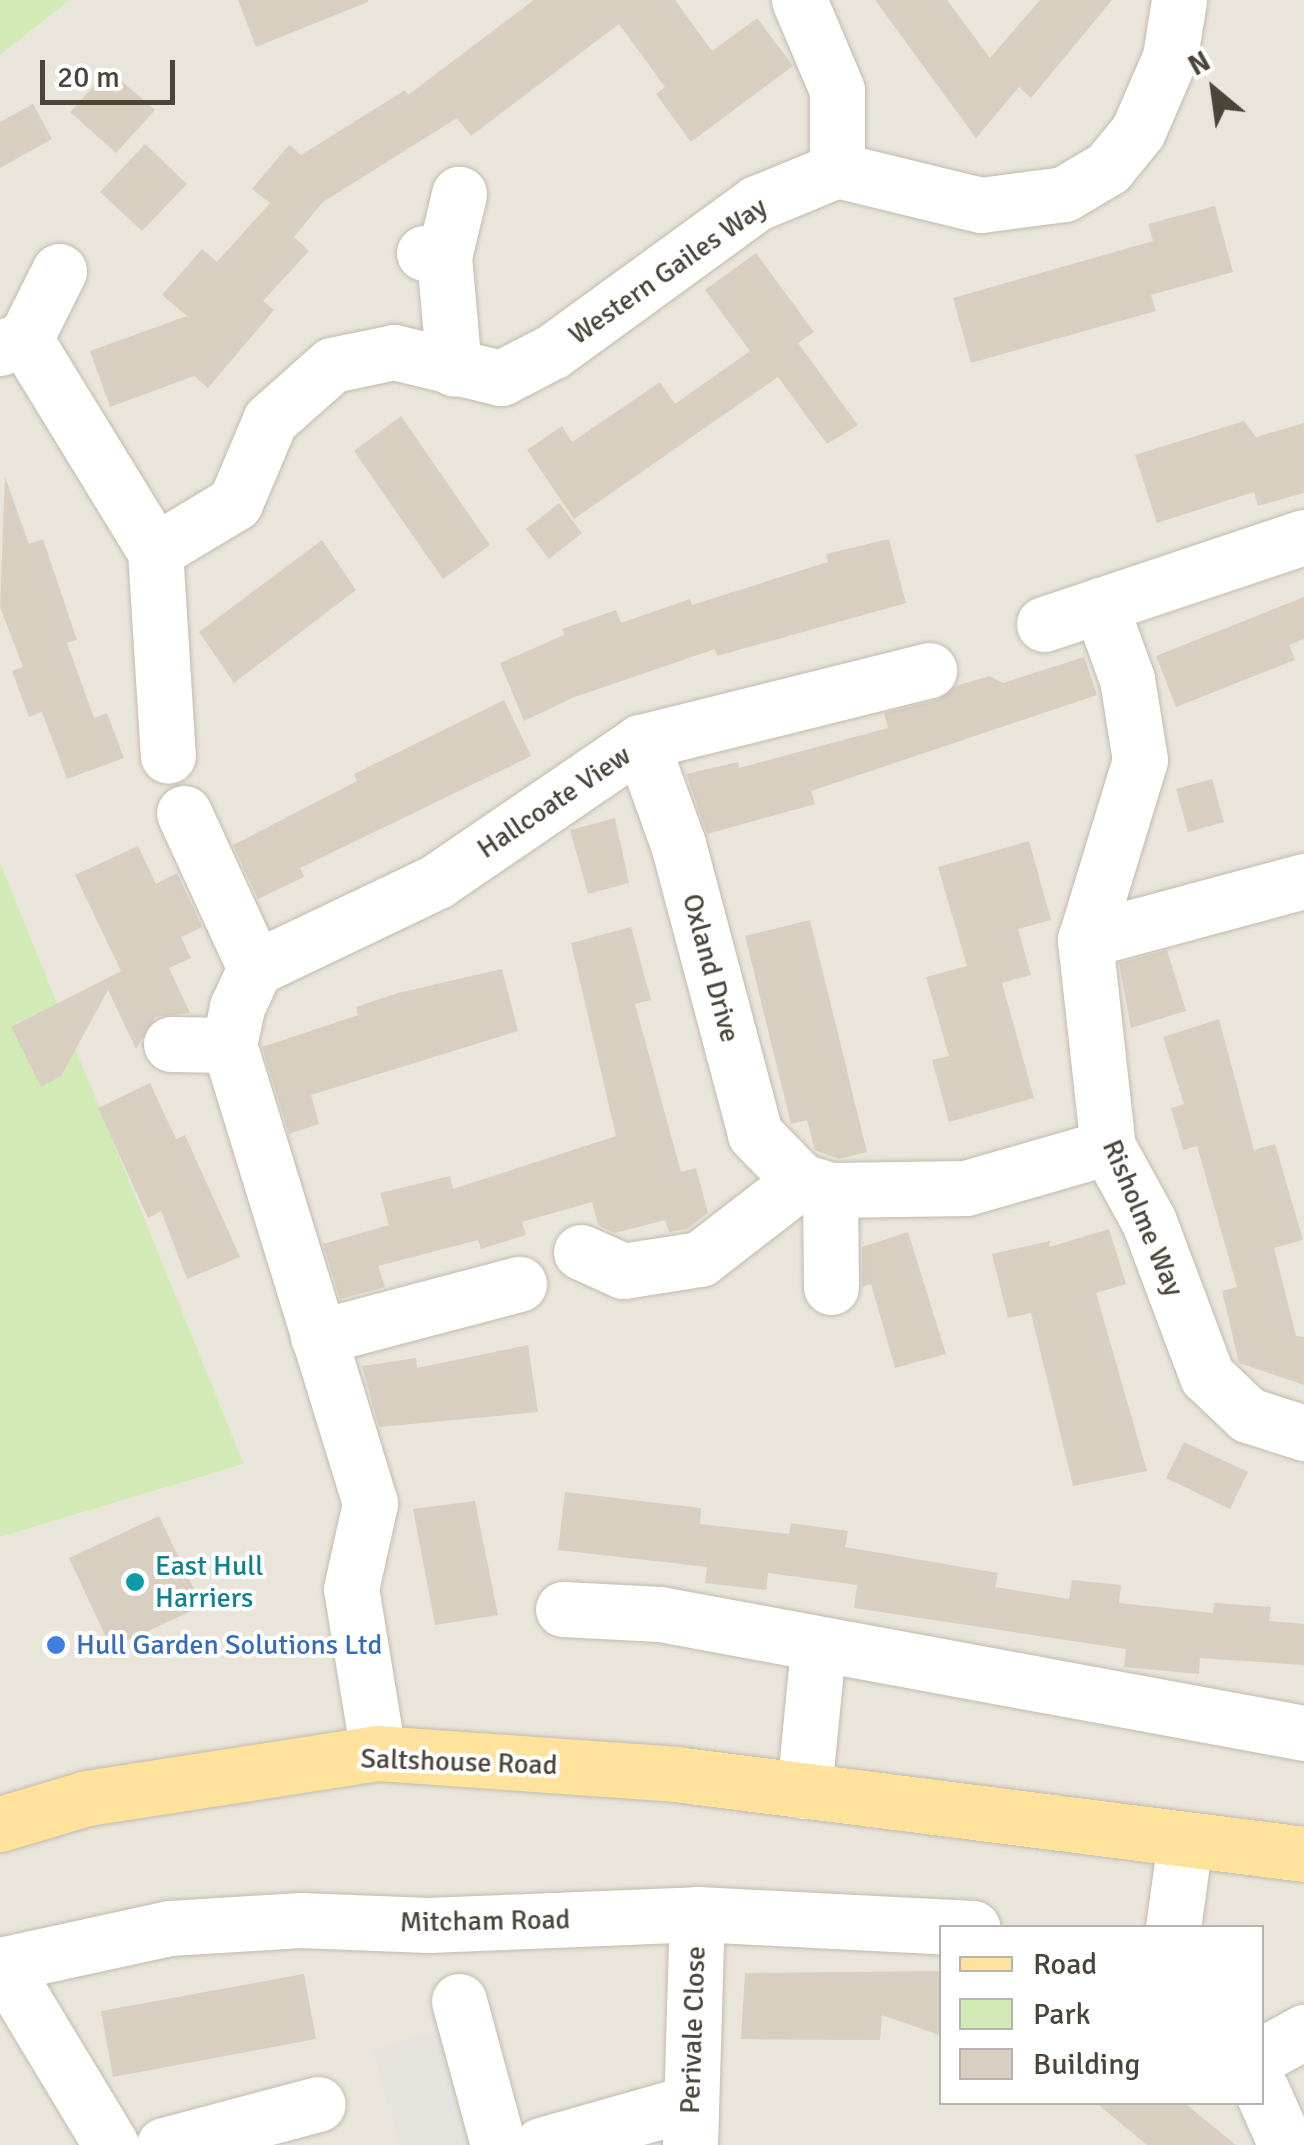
<!DOCTYPE html>
<html>
<head>
<meta charset="utf-8">
<style>
  body { margin:0 }
  #map { position:relative; width:1304px; height:2145px; overflow:hidden; background:#f6f3ec; font-family:Signika,sans-serif }
  div>[style] { position:absolute }
  [style*='--x'] { left:calc(var(--x)*1px); top:calc(var(--y)*1px); width:calc(var(--w)*1px); rotate:calc(var(--a)*1deg) }
  .residential>* { inset:0; background:#eae5da }
  .industrial>* { inset:0; background:#e6e2dd }
  .green>* { inset:0; background:#d2eab5 }
  .building>* { inset:0; background:#d8cfc1 }
  .roads { filter:drop-shadow(0 0 2px #c2bbae) drop-shadow(0 0 2px #c2bbae) }
  .minor>* { height:55px; margin:-27.5px; padding:0 27.5px; transform-origin:27.5px; border-radius:27.5px; background:#fff }
  .major>* { height:55px; margin:-27.5px; padding:0 27.5px; transform-origin:27.5px; border-radius:27.5px; background:#ffe39c }
  .dots>* { width:28px; height:28px; translate:-50% -50%; box-sizing:border-box; border:5px solid #fff; border-radius:50% }
  span { translate:-50% -50%; white-space:nowrap; text-align:center; line-height:1.15; -webkit-text-stroke:8px #fff; paint-order:stroke }
  .street-label { font-size:28px; color:#4b4439 }
  .culture-label { font-size:28px; color:#0d838f }
  .left { translate:0 -50%; text-align:left }
  .shop-label { font-size:28px; color:#366cbe }
  .legend { position:absolute; left:939px; top:1925px; width:325px; height:180px; box-sizing:border-box; background:#fff; border:2px solid #b7b4b0; margin:0; padding:12px 18px; list-style:none; font-size:30px; color:#4b4439 }
  .legend li { display:flex; align-items:center; gap:20px; height:50px }
  .legend b { width:50px; border:2px solid #b7b4b0 }
  .north { position:absolute; left:1164px; top:40px; width:100px; height:100px; -webkit-text-stroke:8px #fff; paint-order:stroke; rotate:331deg; font-size:28px; font-weight:700; line-height:40px; text-align:center; color:#4b4439 }
  .north::after { content:''; display:block; margin:auto; width:35px; height:45px; background:#4b4439; clip-path:polygon(50% 0,100% 100%,50% 72%,0 100%) }
  .scale { position:absolute; left:40px; top:60px; width:135px; height:45px; box-sizing:border-box; border:5px solid #4b4439; border-top:0; padding-left:12px; font-size:30px; line-height:35px; white-space:nowrap; color:#4b4439; -webkit-text-stroke:8px #fff; paint-order:stroke }
</style>
</head>
<body>
<div id="map">
  <div class="residential">
    <i style="clip-path:polygon(evenodd,70px 0,1304px 0,1304px 2145px,0 2145px,0 1537px,244px 1464px,0 862px,0 55px,70px 0,942px 1928px,1262px 1928px,1262px 2102px,942px 2102px,942px 1928px)"></i>
  </div>
  <div class="industrial">
    <i style="clip-path:polygon(442px 2030px,473px 2145px,399px 2145px,373px 2050px)"></i>
  </div>
  <div class="green">
    <i style="clip-path:polygon(0 0,70px 0,0 55px)"></i>
    <i style="clip-path:polygon(0 862px,244px 1464px,0 1537px)"></i>
  </div>
  <div class="building">
    <i style="clip-path:polygon(238px 0,368px 0,368px 2px,256px 47px)"></i>
    <i style="clip-path:polygon(534px 0,675px 0,712px 51px,757px 18px,793px 66px,691px 142px,656px 94px,665px 87px,619px 24px,471px 136px,457px 118px,323px 202px,294px 237px,309px 251px,263px 301px,274px 310px,208px 388px,194px 376px,110px 407px,90px 351px,187px 316px,162px 295px,202px 249px,217px 262px,270px 203px,252px 189px,289px 145px,301px 155px,405px 90px,408px 95px)"></i>
    <i style="clip-path:polygon(875px 0,947px 0,990px 58px,1040px 0,1112px 0,1031px 98px,1019px 87px,976px 138px)"></i>
    <i style="clip-path:polygon(109px 70px,155px 110px,116px 153px,70px 112px)"></i>
    <i style="clip-path:polygon(33px 104px,52px 139px,0 168px,0 122px)"></i>
    <i style="clip-path:polygon(145px 144px,187px 184px,142px 231px,100px 192px)"></i>
    <i style="clip-path:polygon(1215px 206px,1233px 272px,1151px 295px,1156px 311px,971px 363px,953px 298px,1153px 241px,1148px 224px)"></i>
    <i style="clip-path:polygon(756px 253px,814px 332px,798px 343px,858px 425px,827px 444px,778px 377px,574px 519px,527px 450px,562px 426px,572px 442px,660px 382px,675px 404px,750px 351px,705px 290px)"></i>
    <i style="clip-path:polygon(401px 416px,490px 545px,443px 579px,354px 451px)"></i>
    <i style="clip-path:polygon(1244px 421px,1256px 437px,1304px 423px,1304px 493px,1258px 506px,1254px 492px,1157px 523px,1135px 455px)"></i>
    <i style="clip-path:polygon(5px 477px,29px 544px,43px 539px,77px 640px,67px 643px,94px 718px,107px 713px,124px 758px,67px 779px,42px 712px,29px 717px,12px 671px,23px 667px,0 607px)"></i>
    <i style="clip-path:polygon(559px 503px,582px 533px,549px 559px,526px 529px)"></i>
    <i style="clip-path:polygon(889px 539px,906px 603px,717px 656px,715px 649px,572px 698px,524px 721px,500px 663px,564px 635px,562px 629px,616px 610px,621px 623px,690px 599px,692px 605px,828px 562px,826px 554px)"></i>
    <i style="clip-path:polygon(322px 540px,356px 590px,234px 683px,199px 632px)"></i>
    <i style="clip-path:polygon(1304px 597px,1304px 639px,1289px 645px,1295px 660px,1176px 707px,1156px 656px)"></i>
    <i style="clip-path:polygon(1084px 657px,1097px 695px,811px 791px,815px 804px,707px 834px,686px 774px,738px 762px,739px 768px,888px 728px,884px 713px,937px 700px,955px 686px,990px 676px,1003px 683px)"></i>
    <i style="clip-path:polygon(504px 700px,531px 756px,300px 868px,304px 877px,258px 899px,233px 845px,357px 781px,354px 774px)"></i>
    <i style="clip-path:polygon(1212px 779px,1224px 822px,1188px 832px,1176px 789px)"></i>
    <i style="clip-path:polygon(615px 818px,629px 883px,588px 894px,570px 830px)"></i>
    <i style="clip-path:polygon(1029px 841px,1051px 920px,1018px 929px,1031px 975px,1002px 983px,1034px 1098px,949px 1122px,932px 1060px,949px 1056px,926px 977px,967px 966px,938px 867px)"></i>
    <i style="clip-path:polygon(138px 846px,156px 884px,177px 873px,202px 927px,181px 937px,191px 958px,169px 968px,190px 1013px,155px 1017px,136px 1049px,108px 990px,61px 1076px,41px 1087px,11px 1027px,121px 971px,75px 875px)"></i>
    <i style="clip-path:polygon(810px 920px,867px 1152px,839px 1159px,815px 1150px,807px 1120px,791px 1124px,745px 936px)"></i>
    <i style="clip-path:polygon(631px 927px,651px 1000px,635px 1004px,681px 1172px,696px 1168px,708px 1213px,687px 1229px,669px 1232px,665px 1220px,615px 1233px,598px 1225px,592px 1202px,522px 1222px,526px 1235px,481px 1249px,478px 1240px,378px 1266px,385px 1287px,340px 1299px,323px 1244px,389px 1225px,380px 1193px,450px 1176px,453px 1189px,616px 1136px,571px 943px)"></i>
    <i style="clip-path:polygon(1167px 950px,1186px 1011px,1131px 1028px,1119px 963px)"></i>
    <i style="clip-path:polygon(502px 969px,518px 1031px,311px 1095px,319px 1124px,289px 1134px,262px 1047px,358px 1015px,356px 1007px,398px 993px)"></i>
    <i style="clip-path:polygon(1219px 1019px,1254px 1150px,1275px 1144px,1303px 1240px,1274px 1248px,1296px 1336px,1304px 1337px,1304px 1385px,1239px 1363px,1222px 1291px,1237px 1287px,1197px 1146px,1183px 1150px,1171px 1108px,1184px 1104px,1163px 1037px)"></i>
    <i style="clip-path:polygon(150px 1083px,176px 1139px,185px 1135px,240px 1257px,187px 1279px,161px 1211px,148px 1218px,98px 1108px)"></i>
    <i style="clip-path:polygon(1109px 1229px,1126px 1284px,1096px 1293px,1147px 1471px,1073px 1486px,1031px 1313px,1008px 1318px,992px 1254px,1050px 1241px,1049px 1247px)"></i>
    <i style="clip-path:polygon(908px 1232px,946px 1354px,895px 1368px,871px 1284px,862px 1287px,862px 1247px)"></i>
    <i style="clip-path:polygon(528px 1345px,538px 1412px,379px 1427px,362px 1366px,416px 1358px,417px 1368px)"></i>
    <i style="clip-path:polygon(1184px 1442px,1248px 1472px,1230px 1509px,1166px 1478px)"></i>
    <i style="clip-path:polygon(565px 1492px,701px 1508px,700px 1524px,789px 1534px,791px 1523px,848px 1531px,845px 1547px,998px 1573px,995px 1587px,1069px 1599px,1072px 1580px,1121px 1585px,1119px 1603px,1213px 1613px,1214px 1603px,1271px 1607px,1269px 1621px,1304px 1624px,1304px 1665px,1200px 1658px,1199px 1674px,1124px 1667px,1126px 1649px,854px 1608px,857px 1585px,768px 1573px,766px 1590px,705px 1583px,707px 1567px,558px 1550px)"></i>
    <i style="clip-path:polygon(475px 1501px,498px 1615px,435px 1625px,413px 1509px)"></i>
    <i style="clip-path:polygon(159px 1516px,202px 1606px,111px 1648px,69px 1558px)"></i>
    <i style="clip-path:polygon(942px 1971px,942px 2036px,882px 2015px,880px 2040px,741px 2039px,745px 1973px)"></i>
    <i style="clip-path:polygon(304px 1974px,316px 2039px,113px 2077px,101px 2011px)"></i>
    <i style="clip-path:polygon(1095px 2102px,1183px 2102px,1236px 2145px,1147px 2145px)"></i>
  </div>
  <div class="roads">
    <div class="minor">
      <i style="--x:799;--y:0;--w:98;--a:67.1"></i>
      <i style="--x:837;--y:90;--w:80;--a:90"></i>
      <i style="--x:424;--y:253;--w:20;--a:11"></i>
      <i style="--x:444;--y:257;--w:65;--a:-76.6"></i>
      <i style="--x:444;--y:257;--w:112;--a:84.9"></i>
      <i style="--x:25;--y:339;--w:249;--a:58.5"></i>
      <i style="--x:155;--y:551;--w:205;--a:86.4"></i>
      <i style="--x:0;--y:348;--w:27;--a:-20"></i>
      <i style="--x:25;--y:339;--w:76;--a:-63.4"></i>
      <i style="--x:155;--y:551;--w:93;--a:-31"></i>
      <i style="--x:235;--y:503;--w:90;--a:-67.1"></i>
      <i style="--x:270;--y:420;--w:83;--a:-41.6"></i>
      <i style="--x:332;--y:365;--w:63;--a:-11.8"></i>
      <i style="--x:394;--y:352;--w:110;--a:13.7"></i>
      <i style="--x:501;--y:378;--w:59;--a:-27.4"></i>
      <i style="--x:553;--y:351;--w:252;--a:-36"></i>
      <i style="--x:757;--y:203;--w:87;--a:-22.4"></i>
      <i style="--x:837;--y:170;--w:148;--a:13.7"></i>
      <i style="--x:981;--y:205;--w:84;--a:-7.5"></i>
      <i style="--x:1064;--y:194;--w:51;--a:-30.6"></i>
      <i style="--x:1108;--y:168;--w:48;--a:-51"></i>
      <i style="--x:1138;--y:131;--w:81;--a:-66.6"></i>
      <i style="--x:1170;--y:57;--w:58;--a:-81"></i>
      <i style="--x:1100;--y:605;--w:79;--a:70"></i>
      <i style="--x:1127;--y:679;--w:82;--a:80.9"></i>
      <i style="--x:1140;--y:760;--w:188;--a:107"></i>
      <i style="--x:1085;--y:940;--w:208;--a:83.7"></i>
      <i style="--x:1108;--y:1147;--w:85;--a:61.3"></i>
      <i style="--x:1149;--y:1222;--w:165;--a:69.4"></i>
      <i style="--x:1207;--y:1376;--w:57;--a:43.6"></i>
      <i style="--x:1248;--y:1415;--w:59;--a:17.8"></i>
      <i style="--x:1044;--y:624;--w:274;--a:-18.5"></i>
      <i style="--x:641;--y:742;--w:109;--a:70.1"></i>
      <i style="--x:678;--y:844;--w:300;--a:75.1"></i>
      <i style="--x:755;--y:1134;--w:66;--a:45.6"></i>
      <i style="--x:801;--y:1181;--w:30;--a:17"></i>
      <i style="--x:830;--y:1190;--w:136;--a:-0.8"></i>
      <i style="--x:966;--y:1188;--w:148;--a:-16.1"></i>
      <i style="--x:184;--y:813;--w:170;--a:65.4"></i>
      <i style="--x:1085;--y:940;--w:227;--a:-15.1"></i>
      <i style="--x:171;--y:1044;--w:58;--a:1"></i>
      <i style="--x:830;--y:1190;--w:97;--a:89.4"></i>
      <i style="--x:581;--y:1252;--w:46;--a:24.3"></i>
      <i style="--x:623;--y:1271;--w:78;--a:-8.9"></i>
      <i style="--x:700;--y:1259;--w:128;--a:-37.7"></i>
      <i style="--x:318;--y:1337;--w:208;--a:-14.8"></i>
      <i style="--x:563;--y:1609;--w:97;--a:3"></i>
      <i style="--x:660;--y:1614;--w:655;--a:10.47"></i>
      <i style="--x:378;--y:1753;--w:166;--a:-99.3"></i>
      <i style="--x:351;--y:1589;--w:88;--a:-77.5"></i>
      <i style="--x:370;--y:1503;--w:479;--a:-107.1"></i>
      <i style="--x:229;--y:1045;--w:39;--a:-78"></i>
      <i style="--x:237;--y:1007;--w:43;--a:-65.2"></i>
      <i style="--x:255;--y:968;--w:202;--a:-25.5"></i>
      <i style="--x:437;--y:881;--w:247;--a:-34.3"></i>
      <i style="--x:641;--y:742;--w:297;--a:-14"></i>
      <i style="--x:804;--y:1791;--w:145;--a:-84.4"></i>
      <i style="--x:1173;--y:1928;--w:88;--a:-82.1"></i>
      <i style="--x:2;--y:1964;--w:211;--a:58.9"></i>
      <i style="--x:0;--y:1965;--w:174;--a:-12.3"></i>
      <i style="--x:170;--y:1928;--w:131;--a:-3.5"></i>
      <i style="--x:301;--y:1920;--w:127;--a:2.3"></i>
      <i style="--x:428;--y:1925;--w:269;--a:-2.3"></i>
      <i style="--x:697;--y:1914;--w:276;--a:2.9"></i>
      <i style="--x:459;--y:2001;--w:149;--a:74.8"></i>
      <i style="--x:1262;--y:2055;--w:48;--a:-28.7"></i>
      <i style="--x:1262;--y:2091;--w:59;--a:66"></i>
      <i style="--x:164;--y:2145;--w:159;--a:-14.9"></i>
      <i style="--x:541;--y:2145;--w:154;--a:-15.8"></i>
      <i style="--x:690;--y:2145;--w:231;--a:-88.3"></i>
    </div>
    <div class="major">
      <i style="--x:0;--y:1824;--w:91;--a:-16.6"></i>
      <i style="--x:87;--y:1798;--w:294;--a:-8.8"></i>
      <i style="--x:378;--y:1753;--w:298;--a:4"></i>
      <i style="--x:675;--y:1774;--w:634;--a:7.25"></i>
    </div>
  </div>
  <div class="dots">
    <i style="left:135px;top:1582px;background:#0f9aa8"></i>
    <i style="left:56px;top:1645px;background:#3f7fe0"></i>
  </div>
  <div class="street-label">
    <span style="left:668px;top:271px;rotate:-35deg">Western Gailes Way</span>
    <span style="left:554px;top:802px;rotate:-34deg">Hallcoate View</span>
    <span style="left:711px;top:968px;rotate:75deg">Oxland Drive</span>
    <span style="left:1143px;top:1218px;rotate:67deg">Risholme Way</span>
    <span style="left:459px;top:1762px;rotate:2deg">Saltshouse Road</span>
    <span style="left:485px;top:1921px;rotate:-1deg">Mitcham Road</span>
    <span style="left:693px;top:2030px;rotate:-88deg">Perivale Close</span>
  </div>
  <div class="culture-label">
    <span class="left" style="left:155px;top:1582px">East Hull<br>Harriers</span>
  </div>
  <div class="shop-label">
    <span class="left" style="left:76px;top:1645px">Hull Garden Solutions Ltd</span>
  </div>
  <ul class="legend">
  <li><b style="height:12px;background:#ffe39c"></b>Road</li>
  <li><b style="height:28px;background:#d2eab5"></b>Park</li>
  <li><b style="height:28px;background:#d8cfc1"></b>Building</li>
  </ul>
  <div class="north">N</div>
  <div class="scale">20 m</div>
</div>
</body>
</html>
